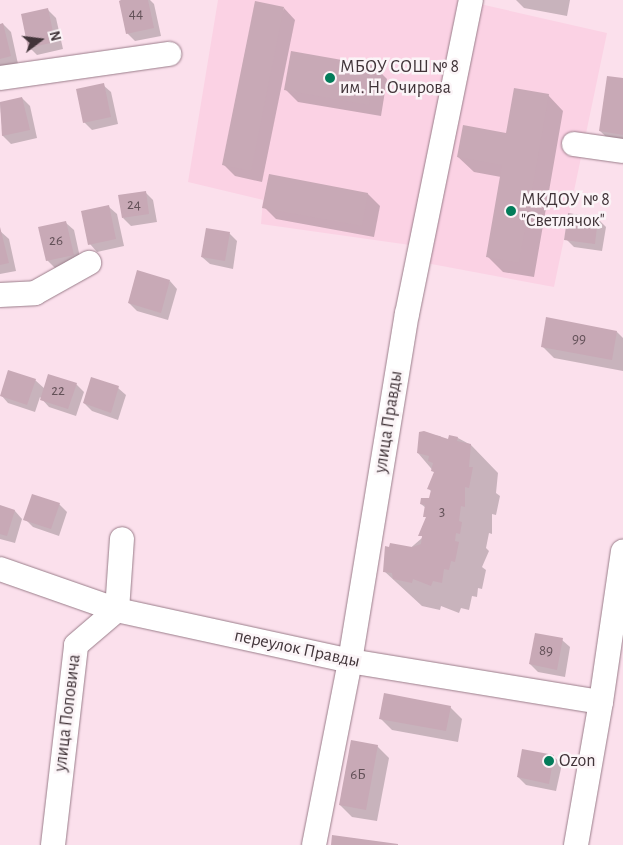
<!DOCTYPE html>
<html>
<head>
<meta charset="utf-8">
<style>
  body { margin:0 }
  #map { position:relative; width:623px; height:845px; overflow:hidden; background:#fbe0ec; font-family:"Alegreya Sans",sans-serif }
  div>[style] { position:absolute }
  [style*='--x'] { left:calc(var(--x)*1px); top:calc(var(--y)*1px); width:calc(var(--w)*1px); rotate:calc(var(--a)*1deg) }
  .built>* { inset:0; background:#fbd2e4 }
  .shadow>* { inset:0; background:#0003 }
  .building>* { inset:0; background:#c8a9b6 }
  .roads { filter:drop-shadow(0 0 1px #9a7d8a) drop-shadow(0 0 1px #9a7d8a) }
  .minor>* { height:24px; margin:-12px; padding:0 12px; transform-origin:12px; border-radius:12px; background:#fff }
  .dots>* { width:14px; height:14px; translate:-50% -50%; box-sizing:border-box; border:2px solid #fbf4f7; border-radius:50% }
  span { translate:-50% -50%; white-space:nowrap; text-align:center; line-height:1.15; -webkit-text-stroke:5px #fbf4f7; paint-order:stroke }
  .number-label { font-size:15px; color:#635158 }
  .number-label span { -webkit-text-stroke-width:0 }
  .poi-label { font-size:18px; color:#413439 }
  .left { translate:0 -50%; text-align:left }
  .street-label { font-size:18px; color:#413439 }
  .north { position:absolute; left:15px; top:15px; width:50px; height:50px; -webkit-text-stroke:4px #fbf4f7; paint-order:stroke; rotate:75deg; font-size:14px; font-weight:700; line-height:20px; text-align:center; color:#413439 }
  .north::after { content:''; display:block; margin:auto; width:18px; height:22px; background:#413439; clip-path:polygon(50% 0,100% 100%,50% 72%,0 100%) }
</style>
</head>
<body>
<div id="map">
  <div class="built">
    <i style="clip-path:polygon(218px 0,458px 0,410px 245px,261px 224px,263px 200px,188px 182px)"></i>
    <i style="clip-path:polygon(480px 4px,607px 33px,554px 287px,426px 263px)"></i>
  </div>
  <div class="shadow">
    <i style="clip-path:polygon(127px 0,150px 0,154px 4px,161px 36px,135px 41px,127px 33px)"></i>
    <i style="clip-path:polygon(516px 0,570px 0,567px 16px,524px 8px)"></i>
    <i style="clip-path:polygon(284px 8px,295px 20px,262px 182px,235px 176px,223px 164px)"></i>
    <i style="clip-path:polygon(48px 10px,56px 18px,63px 49px,37px 55px,29px 47px)"></i>
    <i style="clip-path:polygon(3px 24px,11px 32px,18px 64px,0 68px,0 25px)"></i>
    <i style="clip-path:polygon(375px 67px,387px 79px,381px 116px,298px 102px,286px 90px)"></i>
    <i style="clip-path:polygon(623px 80px,623px 153px,600px 131px)"></i>
    <i style="clip-path:polygon(103px 85px,111px 92px,118px 124px,92px 130px,84px 122px)"></i>
    <i style="clip-path:polygon(548px 95px,563px 111px,534px 277px,503px 272px,487px 256px,501px 177px,474px 172px,458px 157px,507px 134px)"></i>
    <i style="clip-path:polygon(22px 98px,30px 106px,37px 138px,11px 144px,3px 136px,0 103px)"></i>
    <i style="clip-path:polygon(146px 193px,153px 200px,157px 222px,131px 226px,123px 218px)"></i>
    <i style="clip-path:polygon(368px 194px,380px 206px,374px 237px,276px 219px,264px 207px)"></i>
    <i style="clip-path:polygon(109px 207px,117px 214px,124px 246px,97px 252px,90px 244px)"></i>
    <i style="clip-path:polygon(598px 219px,606px 227px,602px 251px,574px 247px,566px 239px)"></i>
    <i style="clip-path:polygon(66px 223px,74px 230px,81px 262px,55px 268px,47px 260px)"></i>
    <i style="clip-path:polygon(0 231px,9px 239px,16px 271px,0 274px)"></i>
    <i style="clip-path:polygon(229px 233px,237px 241px,233px 269px,210px 264px,202px 257px)"></i>
    <i style="clip-path:polygon(170px 281px,177px 289px,168px 320px,137px 311px,129px 303px)"></i>
    <i style="clip-path:polygon(617px 332px,623px 338px,623px 371px,554px 358px,542px 346px)"></i>
    <i style="clip-path:polygon(35px 380px,45px 389px,76px 384px,84px 392px,76px 416px,49px 407px,40px 397px,35px 412px,8px 403px,1px 395px)"></i>
    <i style="clip-path:polygon(118px 388px,126px 395px,118px 420px,92px 411px,84px 403px)"></i>
    <i style="clip-path:polygon(420px 434px,440px 436px,444px 440px,458px 438px,471px 445px,498px 473px,496px 493px,500px 496px,496px 515px,492px 514px,492px 534px,489px 533px,486px 548px,489px 551px,482px 567px,486px 570px,482px 589px,478px 588px,477px 597px,472px 596px,469px 610px,461px 608px,459px 613px,441px 606px,440px 610px,422px 606px,384px 571px,422px 538px,422px 526px,426px 527px,426px 508px,421px 504px,430px 500px,432px 492px,429px 489px,435px 473px,418px 453px)"></i>
    <i style="clip-path:polygon(59px 504px,67px 512px,59px 536px,33px 527px,25px 519px)"></i>
    <i style="clip-path:polygon(0 507px,15px 511px,22px 519px,15px 543px,0 539px)"></i>
    <i style="clip-path:polygon(562px 640px,570px 647px,565px 677px,538px 672px,530px 664px)"></i>
    <i style="clip-path:polygon(450px 707px,462px 719px,458px 742px,392px 730px,380px 718px)"></i>
    <i style="clip-path:polygon(377px 746px,389px 758px,377px 821px,352px 817px,340px 805px)"></i>
    <i style="clip-path:polygon(523px 750px,554px 757px,562px 764px,556px 791px,526px 785px,518px 777px)"></i>
  </div>
  <div class="building">
    <i style="clip-path:polygon(121px 0,148px 0,154px 28px,126px 34px,119px 1px)"></i>
    <i style="clip-path:polygon(255px 1px,284px 7px,251px 171px,222px 165px)"></i>
    <i style="clip-path:polygon(48px 8px,55px 42px,28px 48px,21px 14px)"></i>
    <i style="clip-path:polygon(3px 23px,11px 56px,0 59px,0 24px)"></i>
    <i style="clip-path:polygon(291px 51px,376px 66px,369px 105px,284px 90px)"></i>
    <i style="clip-path:polygon(607px 76px,623px 78px,623px 135px,599px 131px)"></i>
    <i style="clip-path:polygon(104px 83px,111px 117px,83px 123px,76px 89px)"></i>
    <i style="clip-path:polygon(514px 88px,549px 94px,519px 263px,486px 257px,502px 165px,457px 157px,463px 125px,506px 133px)"></i>
    <i style="clip-path:polygon(22px 97px,30px 130px,2px 136px,0 102px)"></i>
    <i style="clip-path:polygon(269px 174px,368px 193px,362px 226px,262px 208px)"></i>
    <i style="clip-path:polygon(146px 191px,149px 214px,122px 218px,118px 195px)"></i>
    <i style="clip-path:polygon(109px 205px,116px 239px,88px 245px,81px 211px)"></i>
    <i style="clip-path:polygon(568px 213px,598px 218px,595px 244px,564px 240px)"></i>
    <i style="clip-path:polygon(66px 221px,74px 255px,46px 261px,38px 227px)"></i>
    <i style="clip-path:polygon(0 227px,9px 263px,0 265px)"></i>
    <i style="clip-path:polygon(206px 228px,230px 232px,225px 261px,201px 257px)"></i>
    <i style="clip-path:polygon(137px 270px,170px 280px,161px 313px,128px 303px)"></i>
    <i style="clip-path:polygon(546px 317px,617px 331px,612px 360px,541px 347px)"></i>
    <i style="clip-path:polygon(8px 370px,36px 379px,27px 405px,0 396px)"></i>
    <i style="clip-path:polygon(48px 374px,77px 383px,68px 409px,40px 400px)"></i>
    <i style="clip-path:polygon(91px 377px,119px 386px,111px 413px,83px 403px)"></i>
    <i style="clip-path:polygon(424px 431px,448px 439px,449px 435px,458px 437px,457px 441px,471px 444px,469px 467px,473px 467px,469px 488px,465px 487px,465px 507px,461px 506px,459px 521px,462px 522px,460px 534px,456px 533px,455px 541px,459px 542px,455px 562px,451px 561px,449px 570px,444px 569px,442px 583px,433px 581px,431px 586px,413px 579px,412px 583px,393px 579px,392px 573px,383px 572px,385px 546px,389px 547px,390px 543px,412px 547px,421px 544px,422px 536px,418px 536px,426px 517px,423px 517px,425px 505px,420px 504px,421px 498px,429px 498px,431px 490px,427px 489px,434px 472px,431px 471px,433px 463px,428px 461px,429px 456px,417px 453px,419px 432px)"></i>
    <i style="clip-path:polygon(32px 494px,60px 503px,51px 529px,23px 520px)"></i>
    <i style="clip-path:polygon(0 505px,15px 510px,7px 536px,0 534px)"></i>
    <i style="clip-path:polygon(535px 633px,563px 638px,557px 670px,529px 664px)"></i>
    <i style="clip-path:polygon(384px 693px,451px 706px,446px 731px,379px 719px)"></i>
    <i style="clip-path:polygon(351px 740px,378px 745px,366px 810px,339px 805px)"></i>
    <i style="clip-path:polygon(522px 749px,554px 755px,549px 784px,517px 777px)"></i>
    <i style="clip-path:polygon(332px 835px,398px 844px,398px 845px,331px 845px)"></i>
  </div>
  <div class="roads">
    <div class="minor">
      <i style="--x:0;--y:78;--w:171;--a:-8.1"></i>
      <i style="--x:574;--y:144;--w:49;--a:8.1"></i>
      <i style="--x:0;--y:295;--w:35;--a:-3"></i>
      <i style="--x:35;--y:293;--w:62;--a:-29.1"></i>
      <i style="--x:0;--y:569;--w:124;--a:19.3"></i>
      <i style="--x:117;--y:610;--w:239;--a:12.3"></i>
      <i style="--x:350;--y:661;--w:254;--a:9.3"></i>
      <i style="--x:53;--y:845;--w:201;--a:-83.4"></i>
      <i style="--x:76;--y:645;--w:54;--a:-40.5"></i>
      <i style="--x:117;--y:610;--w:71;--a:-86"></i>
      <i style="--x:314;--y:845;--w:187;--a:-78.9"></i>
      <i style="--x:350;--y:661;--w:352;--a:-80.7"></i>
      <i style="--x:407;--y:314;--w:320;--a:-78.5"></i>
      <i style="--x:576;--y:845;--w:145;--a:-80.1"></i>
      <i style="--x:601;--y:702;--w:152;--a:-81.7"></i>
    </div>
  </div>
  <div class="dots">
    <i style="left:330px;top:78px;background:#027c5a"></i>
    <i style="left:511px;top:211px;background:#027c5a"></i>
    <i style="left:549px;top:761px;background:#027c5a"></i>
  </div>
  <div class="number-label">
    <span style="left:136px;top:14px">44</span>
    <span style="left:134px;top:205px">24</span>
    <span style="left:56px;top:241px">26</span>
    <span style="left:579px;top:339px">99</span>
    <span style="left:58px;top:391px">22</span>
    <span style="left:442px;top:512px">3</span>
    <span style="left:546px;top:651px">89</span>
    <span style="left:358px;top:775px">6Б</span>
  </div>
  <div class="poi-label">
    <span class="left" style="left:340px;top:78px">МБОУ СОШ № 8<br>им. Н. Очирова</span>
    <span class="left" style="left:521px;top:211px">МКДОУ № 8<br>"Светлячок"</span>
    <span class="left" style="left:559px;top:761px">Ozon</span>
  </div>
  <div class="street-label">
    <span style="left:389px;top:422px;rotate:-81deg">улица Правды</span>
    <span style="left:297px;top:649px;rotate:12deg">переулок Правды</span>
    <span style="left:68px;top:713px;rotate:-83deg">улица Поповича</span>
  </div>
  <div class="north">N</div>
</div>
</body>
</html>
